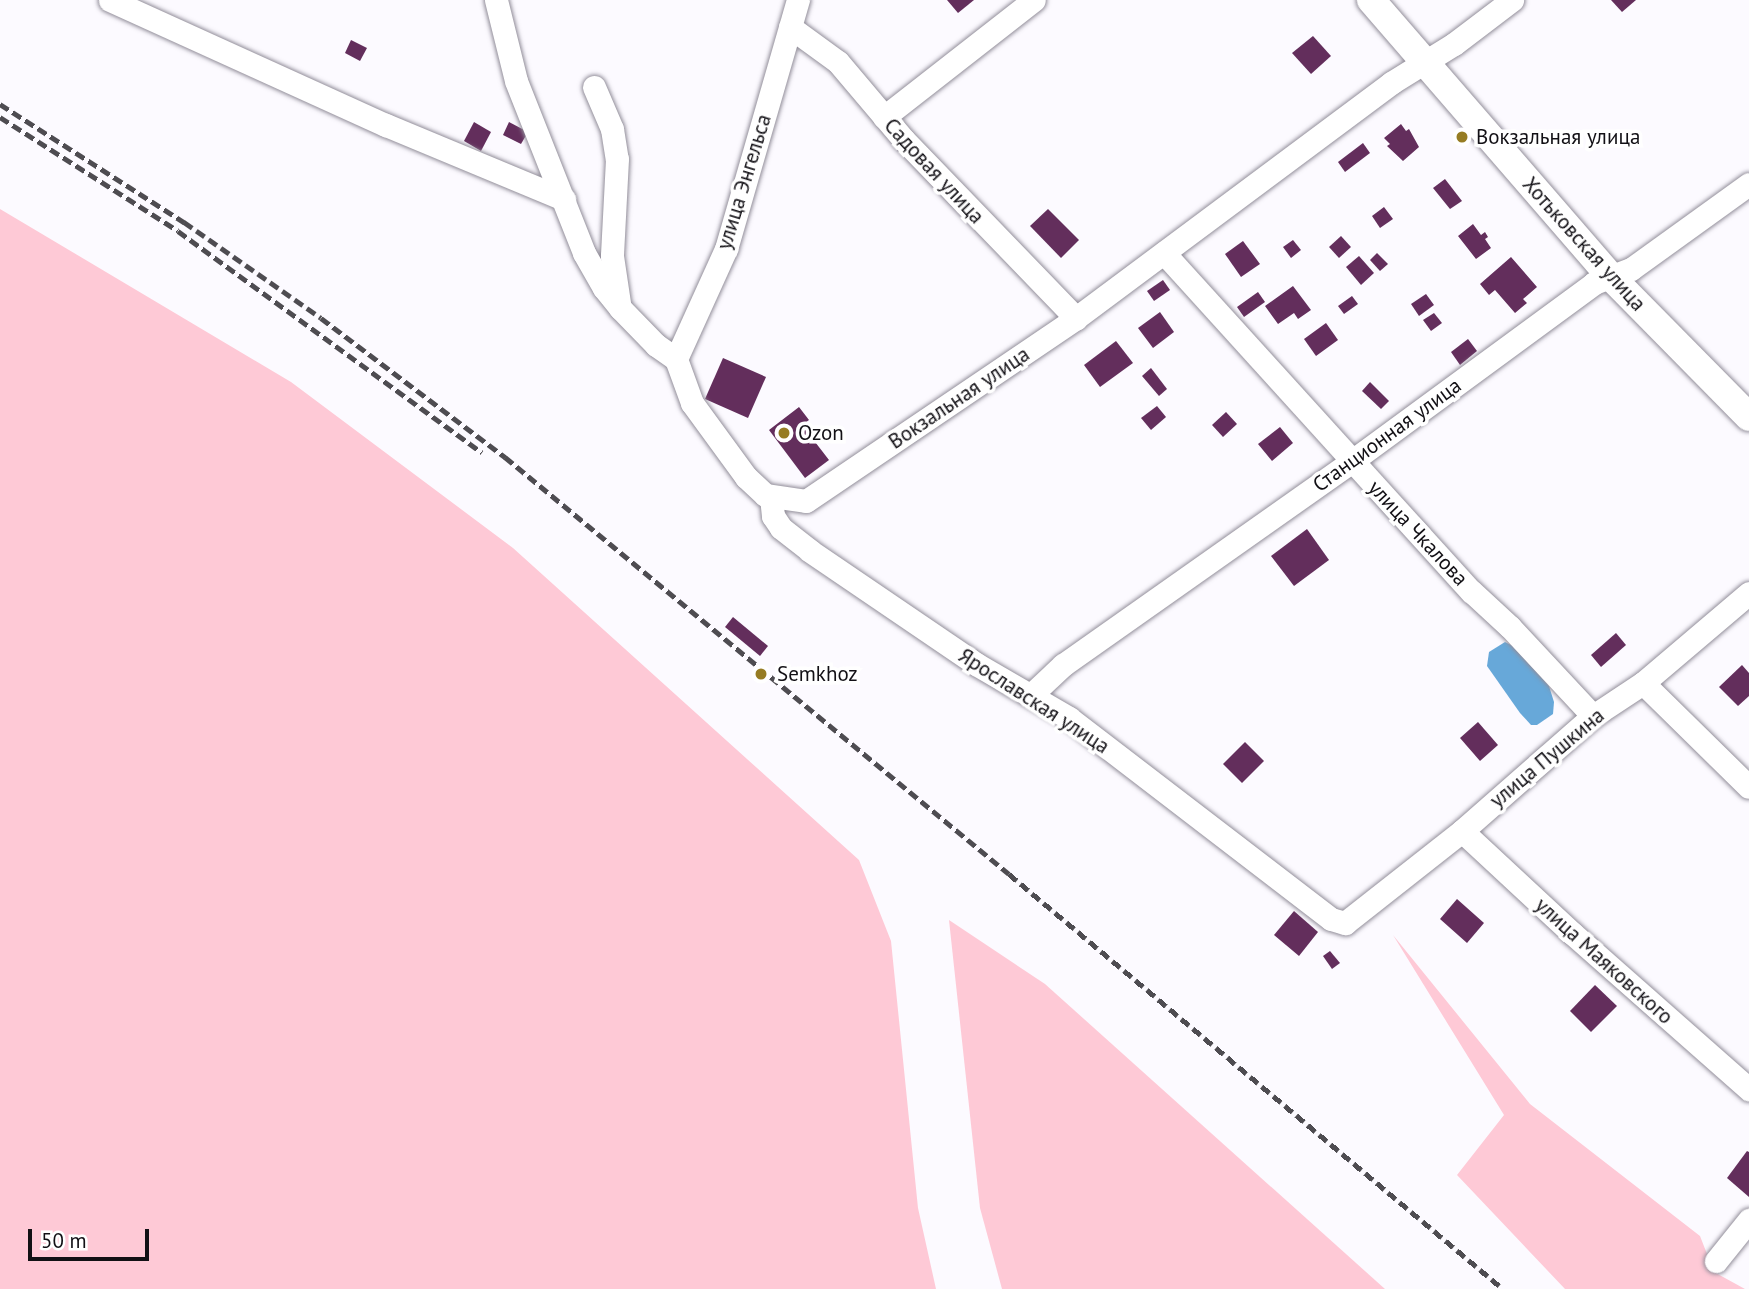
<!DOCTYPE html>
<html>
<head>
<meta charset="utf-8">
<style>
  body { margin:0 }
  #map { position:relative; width:1749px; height:1289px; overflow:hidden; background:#fcfaff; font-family:"PT Sans",sans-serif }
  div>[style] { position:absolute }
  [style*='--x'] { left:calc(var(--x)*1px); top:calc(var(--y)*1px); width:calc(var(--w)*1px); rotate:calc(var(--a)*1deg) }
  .green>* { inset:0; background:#fec9d6 }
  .water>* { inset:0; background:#67a8d9 }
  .building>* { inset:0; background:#632e5c }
  .roads { filter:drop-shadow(0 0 2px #928e9a) drop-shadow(0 0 2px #928e9a) }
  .minor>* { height:23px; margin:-11.5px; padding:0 11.5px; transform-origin:11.5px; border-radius:11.5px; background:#fff }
  .major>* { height:28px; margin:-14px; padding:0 14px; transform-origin:14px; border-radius:14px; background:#fff }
  .rail>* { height:5px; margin-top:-2.5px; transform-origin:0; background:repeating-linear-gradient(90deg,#4e4c51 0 10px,transparent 0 15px) }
  .dots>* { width:19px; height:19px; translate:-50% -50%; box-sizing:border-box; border:4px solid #fff; border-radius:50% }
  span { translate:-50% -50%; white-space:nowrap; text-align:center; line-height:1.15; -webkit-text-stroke:7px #fff; paint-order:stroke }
  .poi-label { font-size:21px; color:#121015 }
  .left { translate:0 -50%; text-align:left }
  .street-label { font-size:21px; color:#121015 }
  .scale { position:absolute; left:28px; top:1229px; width:121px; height:32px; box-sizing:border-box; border:4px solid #121015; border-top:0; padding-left:9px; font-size:21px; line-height:24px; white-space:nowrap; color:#121015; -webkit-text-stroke:5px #fff; paint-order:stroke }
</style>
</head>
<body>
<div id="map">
  <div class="green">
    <i style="clip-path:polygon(0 209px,291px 382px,513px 548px,859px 860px,891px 941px,918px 1208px,936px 1289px,0 1289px)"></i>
    <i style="clip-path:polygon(949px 920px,1045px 984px,1385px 1289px,1002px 1289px,980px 1208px)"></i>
    <i style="clip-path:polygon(1393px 935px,1530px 1104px,1700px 1236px,1714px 1272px,1745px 1289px,1565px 1289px,1457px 1175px,1504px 1115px)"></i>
  </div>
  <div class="water">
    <i style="clip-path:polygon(1505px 642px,1513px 646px,1549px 686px,1554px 702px,1553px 714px,1537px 725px,1531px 725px,1520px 713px,1487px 666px,1489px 652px)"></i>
  </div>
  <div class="building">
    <i style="clip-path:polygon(947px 0,974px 0,958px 13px)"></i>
    <i style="clip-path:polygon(1611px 0,1636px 0,1622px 12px)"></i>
    <i style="clip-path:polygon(1313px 36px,1331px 56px,1311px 74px,1292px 53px)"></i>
    <i style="clip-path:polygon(351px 40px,367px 48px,360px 61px,345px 53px)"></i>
    <i style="clip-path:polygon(474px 122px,491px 132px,481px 151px,464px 141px)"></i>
    <i style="clip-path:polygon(509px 122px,528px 132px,521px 144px,503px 135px)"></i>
    <i style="clip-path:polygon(1401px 124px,1406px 131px,1409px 129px,1419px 147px,1403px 161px,1387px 146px,1390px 144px,1384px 138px)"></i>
    <i style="clip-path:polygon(1363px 143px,1370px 153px,1345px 172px,1338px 162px)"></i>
    <i style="clip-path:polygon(1445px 179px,1462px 201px,1450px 209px,1433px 188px)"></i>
    <i style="clip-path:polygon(1384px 207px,1393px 219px,1380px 228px,1372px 216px)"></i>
    <i style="clip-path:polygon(1048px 209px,1079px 240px,1061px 258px,1030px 226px)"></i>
    <i style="clip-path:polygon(1473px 224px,1481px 235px,1485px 232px,1488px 237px,1485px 239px,1491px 248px,1476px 259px,1458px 236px)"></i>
    <i style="clip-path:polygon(1341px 236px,1351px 247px,1339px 258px,1329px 247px)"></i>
    <i style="clip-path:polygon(1293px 240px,1301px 250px,1291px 258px,1283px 247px)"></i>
    <i style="clip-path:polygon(1243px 241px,1260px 264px,1241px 277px,1225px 254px)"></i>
    <i style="clip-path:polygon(1377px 253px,1388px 264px,1380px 271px,1370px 260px)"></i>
    <i style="clip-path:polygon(1359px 256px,1374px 273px,1361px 285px,1346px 267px)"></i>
    <i style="clip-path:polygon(1511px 257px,1537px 287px,1523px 299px,1527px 303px,1515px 313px,1495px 290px,1489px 295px,1480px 284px)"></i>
    <i style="clip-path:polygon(1163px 280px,1170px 290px,1154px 301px,1147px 291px)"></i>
    <i style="clip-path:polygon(1293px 286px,1311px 310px,1298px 319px,1294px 313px,1278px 324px,1265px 306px)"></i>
    <i style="clip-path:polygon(1258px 292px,1265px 302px,1244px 317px,1237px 307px)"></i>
    <i style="clip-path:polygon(1426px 294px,1434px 305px,1419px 316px,1411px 304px)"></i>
    <i style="clip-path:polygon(1352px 296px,1358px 304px,1344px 314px,1338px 306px)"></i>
    <i style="clip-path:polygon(1160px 312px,1174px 332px,1153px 348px,1138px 328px)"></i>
    <i style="clip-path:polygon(1434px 313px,1442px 323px,1431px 331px,1423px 320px)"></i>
    <i style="clip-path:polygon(1326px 323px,1338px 340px,1316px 356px,1304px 339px)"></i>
    <i style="clip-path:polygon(1468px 339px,1477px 351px,1460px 365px,1451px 352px)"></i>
    <i style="clip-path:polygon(1116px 341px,1133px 363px,1100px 387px,1084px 365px)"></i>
    <i style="clip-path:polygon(723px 358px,766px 377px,748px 418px,705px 399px)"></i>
    <i style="clip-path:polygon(1151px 368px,1167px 389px,1159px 396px,1142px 376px)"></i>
    <i style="clip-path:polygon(1370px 382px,1389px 401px,1381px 409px,1362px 391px)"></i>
    <i style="clip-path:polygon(1157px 406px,1166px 417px,1151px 430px,1141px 418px)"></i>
    <i style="clip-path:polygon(799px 407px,809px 420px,802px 425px,829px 460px,805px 478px,769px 430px)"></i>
    <i style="clip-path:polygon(1226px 412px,1237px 424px,1223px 437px,1212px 425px)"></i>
    <i style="clip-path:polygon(1280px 427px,1293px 443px,1272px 461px,1258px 444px)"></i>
    <i style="clip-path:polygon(1307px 529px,1329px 560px,1294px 586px,1271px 556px)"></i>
    <i style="clip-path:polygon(733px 617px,768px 646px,760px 656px,725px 627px)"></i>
    <i style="clip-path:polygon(1616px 633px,1626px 645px,1601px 667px,1591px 655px)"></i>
    <i style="clip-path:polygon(1742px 665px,1749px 673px,1749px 696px,1738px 706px,1719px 687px)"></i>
    <i style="clip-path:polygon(1478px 722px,1498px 745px,1480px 761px,1460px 738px)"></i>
    <i style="clip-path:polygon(1245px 742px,1264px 761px,1242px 783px,1223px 764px)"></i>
    <i style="clip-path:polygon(1457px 899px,1484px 923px,1467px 943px,1440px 919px)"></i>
    <i style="clip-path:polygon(1294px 911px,1318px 932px,1299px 956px,1274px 935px)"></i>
    <i style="clip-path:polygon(1330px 951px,1340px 963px,1332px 969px,1323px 956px)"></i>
    <i style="clip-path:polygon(1595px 985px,1617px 1006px,1591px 1032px,1570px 1011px)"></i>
    <i style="clip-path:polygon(1747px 1151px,1749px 1152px,1749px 1197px,1727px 1178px)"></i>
  </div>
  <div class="roads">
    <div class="minor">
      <i style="--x:110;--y:0;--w:303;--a:24.4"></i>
      <i style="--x:386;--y:125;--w:193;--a:22.6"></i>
      <i style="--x:496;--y:0;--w:83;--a:76.1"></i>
      <i style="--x:516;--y:81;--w:185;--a:68.4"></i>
      <i style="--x:584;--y:253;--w:40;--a:60.3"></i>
      <i style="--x:604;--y:288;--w:26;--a:51"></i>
      <i style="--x:620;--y:308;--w:52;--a:45.8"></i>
      <i style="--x:656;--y:345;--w:24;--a:35"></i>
      <i style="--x:790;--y:27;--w:59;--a:36.1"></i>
      <i style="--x:838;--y:62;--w:102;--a:49.8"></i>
      <i style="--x:904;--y:140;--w:248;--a:46"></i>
      <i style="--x:594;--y:87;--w:46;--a:66.8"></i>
      <i style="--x:612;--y:129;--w:30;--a:81"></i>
      <i style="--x:617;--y:159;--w:97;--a:93"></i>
      <i style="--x:612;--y:256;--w:48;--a:81.5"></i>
      <i style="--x:884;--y:117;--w:190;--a:-38"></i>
      <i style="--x:1164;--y:253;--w:457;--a:47.8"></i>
      <i style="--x:1471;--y:591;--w:53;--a:42.7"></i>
      <i style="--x:1510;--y:627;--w:122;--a:47"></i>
      <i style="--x:676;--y:359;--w:47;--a:70"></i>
      <i style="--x:692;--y:403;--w:92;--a:53.9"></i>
      <i style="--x:746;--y:477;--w:26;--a:43"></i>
      <i style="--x:765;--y:495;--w:41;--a:8.3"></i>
      <i style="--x:806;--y:501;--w:326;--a:-34.1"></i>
      <i style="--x:1076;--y:318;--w:393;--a:-36.7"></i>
      <i style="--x:1391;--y:83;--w:74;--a:-31.8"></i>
      <i style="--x:1454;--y:44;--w:73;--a:-37.2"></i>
      <i style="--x:676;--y:359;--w:121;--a:-65.6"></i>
      <i style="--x:726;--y:249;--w:259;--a:-73.9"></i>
      <i style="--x:771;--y:497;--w:19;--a:84"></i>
      <i style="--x:773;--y:516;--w:14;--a:56"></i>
      <i style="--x:781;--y:528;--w:37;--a:38"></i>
      <i style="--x:810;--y:551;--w:201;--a:34.2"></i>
      <i style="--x:976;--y:664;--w:108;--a:30.1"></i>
      <i style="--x:1069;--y:718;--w:330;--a:37.5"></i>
      <i style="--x:1331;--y:919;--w:15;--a:16"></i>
      <i style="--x:1345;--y:923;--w:149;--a:-38.2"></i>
      <i style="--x:1462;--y:831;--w:174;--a:-41.3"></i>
      <i style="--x:1593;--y:716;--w:60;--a:-33.4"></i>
      <i style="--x:1643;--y:683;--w:139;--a:-40.3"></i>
      <i style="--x:1643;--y:683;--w:148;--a:44.5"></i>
      <i style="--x:1031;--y:695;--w:44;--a:-43.2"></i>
      <i style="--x:1063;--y:665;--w:354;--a:-35.2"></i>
      <i style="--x:1352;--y:461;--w:300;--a:-36.3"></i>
      <i style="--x:1594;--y:283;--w:40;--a:-21"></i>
      <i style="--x:1631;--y:269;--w:145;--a:-35.8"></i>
      <i style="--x:1462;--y:831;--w:151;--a:42.9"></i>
      <i style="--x:1573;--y:934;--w:235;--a:41.4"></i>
      <i style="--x:1716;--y:1261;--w:53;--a:-51.2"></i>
    </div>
    <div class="major">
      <i style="--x:1371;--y:0;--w:368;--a:49.1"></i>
      <i style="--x:1612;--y:278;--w:195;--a:45.4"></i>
    </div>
  </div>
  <div class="rail">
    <i style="--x:0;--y:104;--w:219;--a:32.7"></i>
    <i style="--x:184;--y:222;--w:167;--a:35"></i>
    <i style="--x:321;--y:318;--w:231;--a:37.1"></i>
    <i style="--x:505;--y:457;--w:654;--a:39.6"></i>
    <i style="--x:1009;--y:874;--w:645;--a:40.03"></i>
    <i style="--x:0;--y:117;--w:211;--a:32.6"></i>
    <i style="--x:178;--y:231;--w:376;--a:36.1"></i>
  </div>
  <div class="dots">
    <i style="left:1462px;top:137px;background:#967c23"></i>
    <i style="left:784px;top:433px;background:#967c23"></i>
    <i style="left:761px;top:674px;background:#967c23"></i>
  </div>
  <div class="poi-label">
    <span class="left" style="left:1476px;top:137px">Вокзальная улица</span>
    <span class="left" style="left:798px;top:433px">Ozon</span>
    <span class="left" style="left:777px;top:674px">Semkhoz</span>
  </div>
  <div class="street-label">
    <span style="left:934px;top:171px;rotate:47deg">Садовая улица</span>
    <span style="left:744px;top:182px;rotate:-73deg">улица Энгельса</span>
    <span style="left:1584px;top:244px;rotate:48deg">Хотьковская улица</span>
    <span style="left:959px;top:398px;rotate:-34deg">Вокзальная улица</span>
    <span style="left:1387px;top:435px;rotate:-36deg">Станционная улица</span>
    <span style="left:1418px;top:533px;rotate:47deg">улица Чкалова</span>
    <span style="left:1034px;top:701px;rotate:33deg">Ярославская улица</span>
    <span style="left:1547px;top:758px;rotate:-40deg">улица Пушкина</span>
    <span style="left:1604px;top:961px;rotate:42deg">улица Маяковского</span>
  </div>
  <div class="scale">50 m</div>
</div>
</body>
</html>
